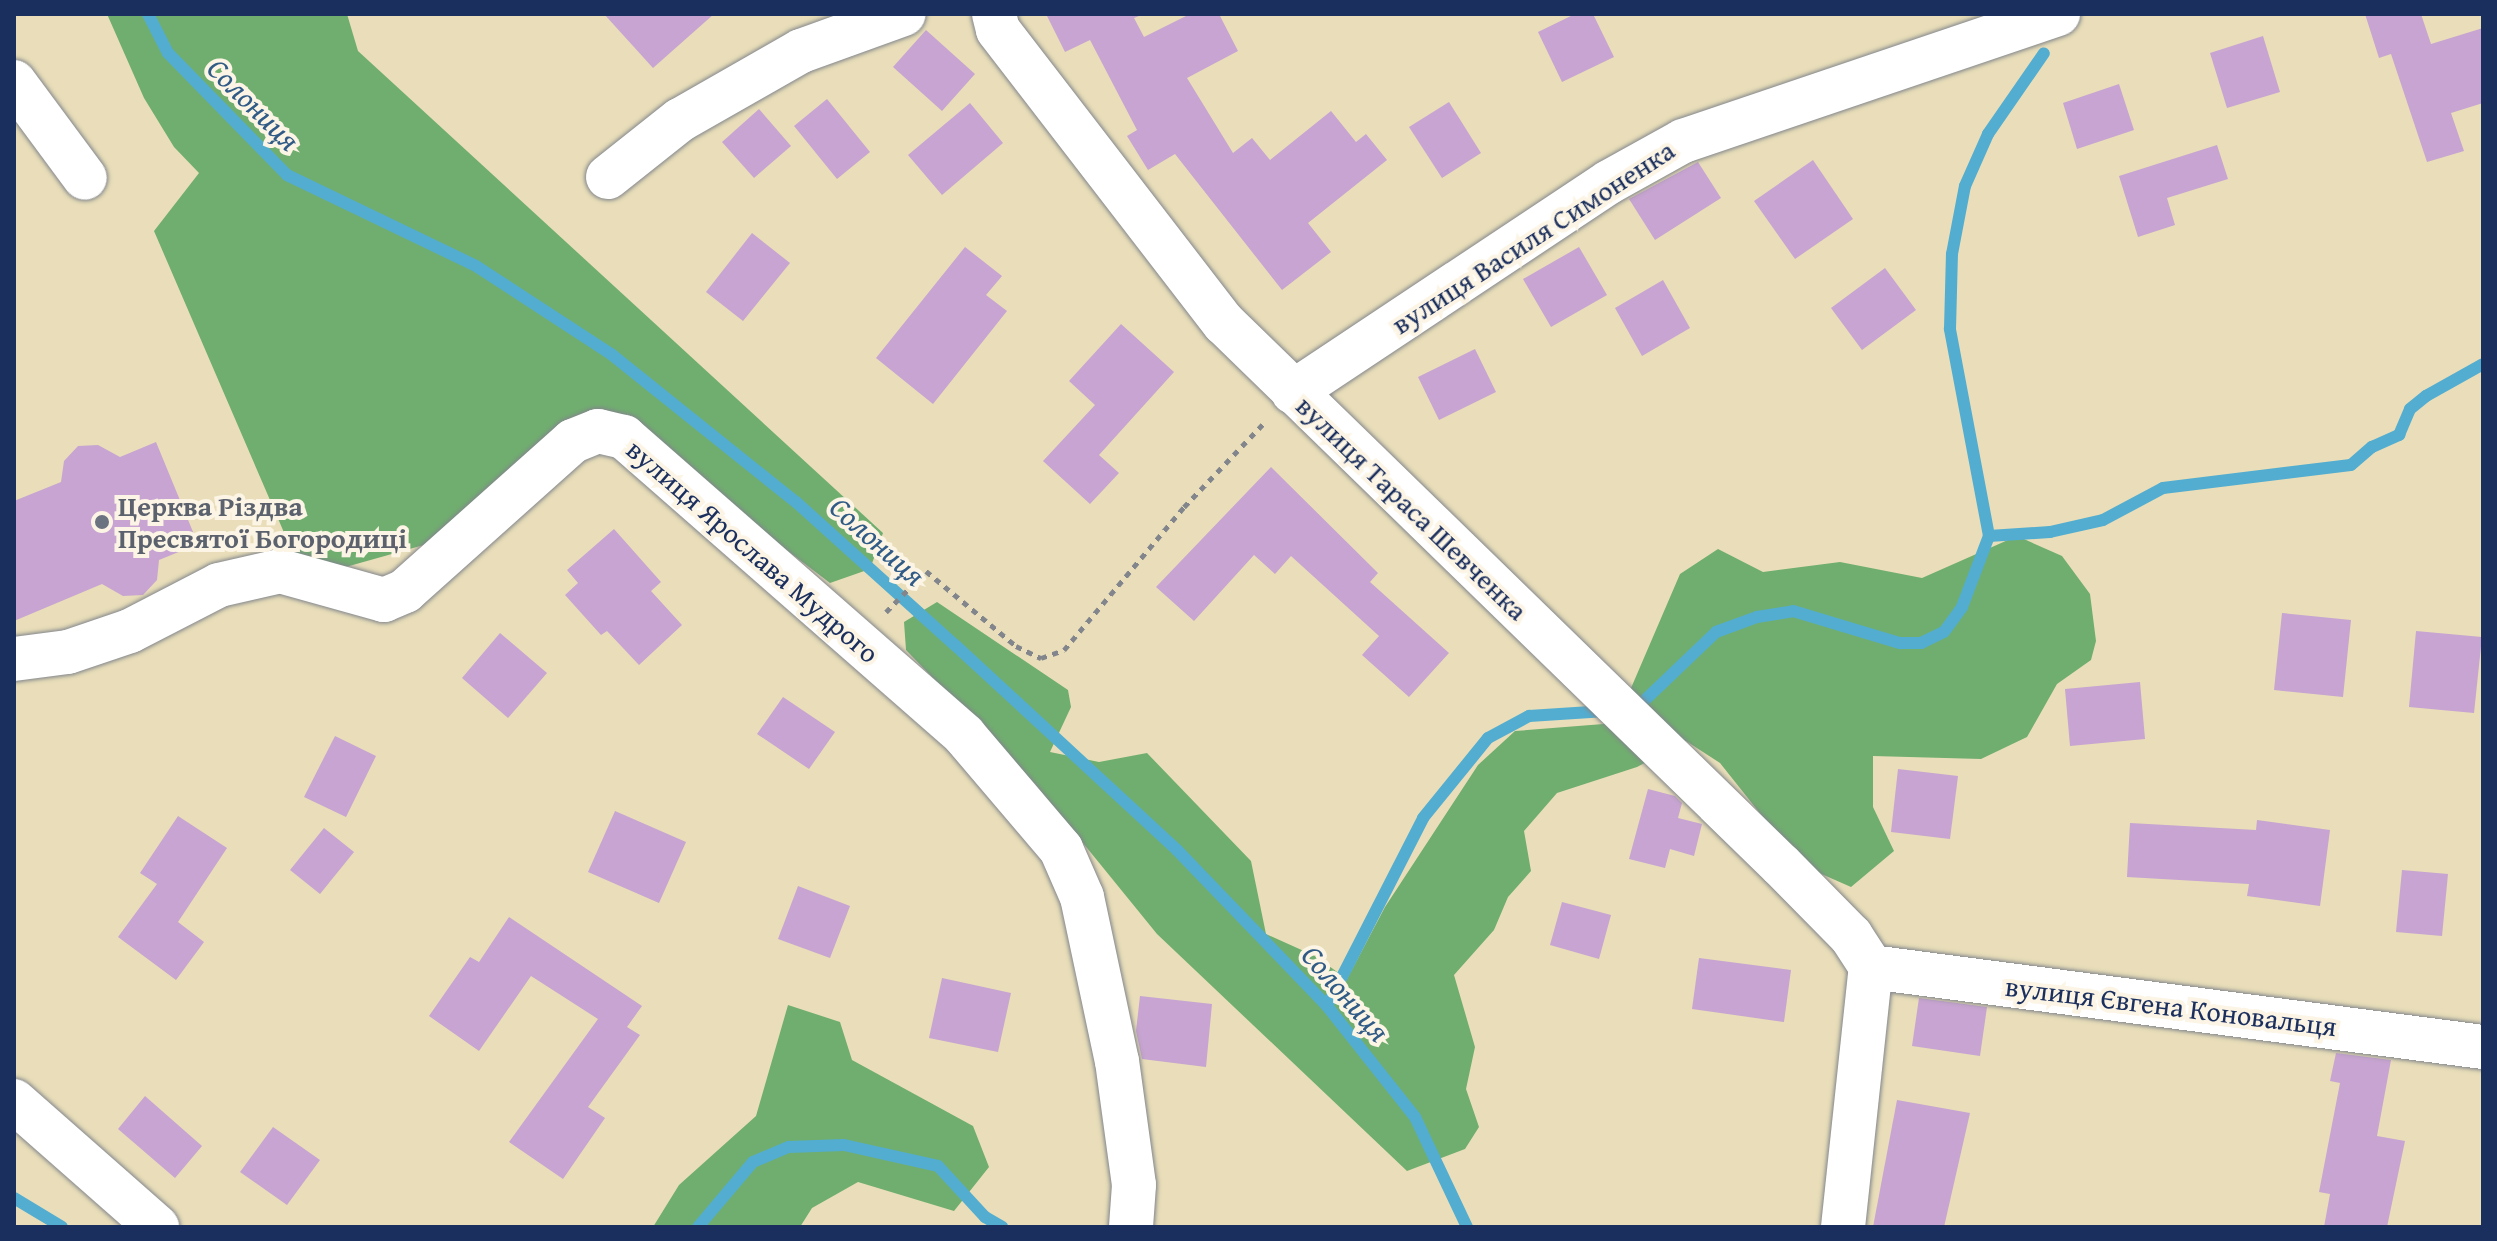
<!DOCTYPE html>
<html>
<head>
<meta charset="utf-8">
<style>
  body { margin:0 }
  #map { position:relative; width:2497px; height:1241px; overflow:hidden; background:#e9deb9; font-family:"Gentium Book Plus",serif }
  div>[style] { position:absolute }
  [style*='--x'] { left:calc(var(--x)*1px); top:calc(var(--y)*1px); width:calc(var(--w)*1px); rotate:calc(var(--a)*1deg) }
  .forest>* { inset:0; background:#70ae6f }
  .stream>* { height:12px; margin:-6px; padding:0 6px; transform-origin:6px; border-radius:6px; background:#53add0 }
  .building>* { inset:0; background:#c7a4d1 }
  .path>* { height:5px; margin-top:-2.5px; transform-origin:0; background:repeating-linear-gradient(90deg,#82868c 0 6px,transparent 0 12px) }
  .roads { filter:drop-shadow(0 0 2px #82868c) drop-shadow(0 0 2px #82868c) }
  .minor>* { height:44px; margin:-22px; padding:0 22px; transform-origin:22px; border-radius:22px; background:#fff }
  .dots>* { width:22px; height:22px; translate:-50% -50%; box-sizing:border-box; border:4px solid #fcf5e5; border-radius:50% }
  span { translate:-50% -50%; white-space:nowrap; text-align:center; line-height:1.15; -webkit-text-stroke:8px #fcf5e5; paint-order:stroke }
  .street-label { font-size:28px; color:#1b2f5e }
  .worship-label { font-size:28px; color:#5b616d; font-weight:700 }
  .left { translate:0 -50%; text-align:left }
  .water-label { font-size:30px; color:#2f5b86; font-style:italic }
  .frame { position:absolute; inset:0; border:16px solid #1b2f5e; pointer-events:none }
</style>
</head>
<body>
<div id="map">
  <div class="forest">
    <i style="clip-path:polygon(107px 14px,347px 14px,358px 51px,883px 533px,870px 569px,830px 583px,632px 432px,438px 541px,335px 570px,295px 558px,154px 231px,199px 173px,174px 147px,144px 98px)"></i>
    <i style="clip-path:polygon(2017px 536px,2062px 556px,2090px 594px,2096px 641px,2091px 660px,2057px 684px,2027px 737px,1981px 759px,1873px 756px,1873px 807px,1894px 851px,1851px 887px,1801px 865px,1720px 763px,1686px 741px,1637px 767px,1557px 793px,1524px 831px,1531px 871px,1508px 897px,1494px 930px,1454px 975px,1475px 1047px,1466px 1089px,1479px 1127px,1465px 1149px,1407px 1171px,1157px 934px,1035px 784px,906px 650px,904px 622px,937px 602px,1068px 690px,1071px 707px,1050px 752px,1099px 762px,1147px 753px,1251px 861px,1266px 934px,1315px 956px,1347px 979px,1385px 907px,1478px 765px,1515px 731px,1616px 723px,1680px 574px,1718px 549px,1763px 572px,1840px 562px,1922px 578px)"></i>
    <i style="clip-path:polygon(788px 1005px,840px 1022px,852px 1060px,973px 1126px,989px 1167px,954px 1211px,858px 1182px,812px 1208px,800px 1227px,653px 1227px,679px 1185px,756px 1116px)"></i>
  </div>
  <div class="stream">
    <i style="--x:148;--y:14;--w:44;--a:62.9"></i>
    <i style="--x:168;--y:53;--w:170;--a:45.7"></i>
    <i style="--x:287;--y:175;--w:210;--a:25.7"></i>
    <i style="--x:476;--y:266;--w:161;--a:33.1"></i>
    <i style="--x:611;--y:354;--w:237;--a:38.7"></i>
    <i style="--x:796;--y:502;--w:214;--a:42"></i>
    <i style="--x:955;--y:645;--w:302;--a:42.7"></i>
    <i style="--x:1177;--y:850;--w:216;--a:46.1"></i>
    <i style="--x:1327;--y:1006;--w:142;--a:51.6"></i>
    <i style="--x:1415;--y:1117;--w:122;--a:64.7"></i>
    <i style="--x:1989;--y:536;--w:61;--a:-3.8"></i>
    <i style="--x:2050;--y:532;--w:54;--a:-12.8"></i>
    <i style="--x:2103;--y:520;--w:68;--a:-28.1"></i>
    <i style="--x:2163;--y:488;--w:189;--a:-7"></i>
    <i style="--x:2351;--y:465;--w:28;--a:-41"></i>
    <i style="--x:2372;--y:447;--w:30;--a:-24"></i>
    <i style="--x:2399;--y:435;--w:28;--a:-67"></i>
    <i style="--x:2410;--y:409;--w:21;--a:-39"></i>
    <i style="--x:2426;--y:396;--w:65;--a:-29.3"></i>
    <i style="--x:1646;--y:699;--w:97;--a:-43.7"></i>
    <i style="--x:1716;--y:632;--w:44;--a:-20.1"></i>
    <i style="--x:1757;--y:617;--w:36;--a:-9"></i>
    <i style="--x:1793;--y:611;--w:112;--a:16.7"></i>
    <i style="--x:1900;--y:643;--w:21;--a:0"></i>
    <i style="--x:1921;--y:643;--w:25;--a:-26"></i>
    <i style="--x:1944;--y:632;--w:31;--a:-54"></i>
    <i style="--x:1962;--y:607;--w:76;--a:-69.2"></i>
    <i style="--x:1989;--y:536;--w:211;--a:-100.7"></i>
    <i style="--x:1950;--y:329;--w:75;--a:-88.5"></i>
    <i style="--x:1952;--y:254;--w:69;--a:-79.2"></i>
    <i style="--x:1965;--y:186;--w:57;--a:-66.1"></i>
    <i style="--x:1988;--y:134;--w:98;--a:-55.3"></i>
    <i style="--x:1327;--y:1006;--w:211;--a:-62.9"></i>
    <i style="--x:1423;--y:818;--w:103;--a:-50.9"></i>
    <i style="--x:1488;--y:738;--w:47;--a:-28.2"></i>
    <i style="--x:1529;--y:716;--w:77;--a:-3.7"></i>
    <i style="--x:14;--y:1198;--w:56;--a:31.1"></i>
    <i style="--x:698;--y:1227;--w:85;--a:-49.8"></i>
    <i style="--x:753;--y:1162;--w:39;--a:-23"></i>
    <i style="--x:789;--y:1147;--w:55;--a:-2.1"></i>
    <i style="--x:844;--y:1145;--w:96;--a:12.6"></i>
    <i style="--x:938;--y:1166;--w:69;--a:47.3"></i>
    <i style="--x:985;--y:1217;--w:20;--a:30"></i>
  </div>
  <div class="building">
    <i style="clip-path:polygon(604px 14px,714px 14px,653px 68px)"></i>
    <i style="clip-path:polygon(1046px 14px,1144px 14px,1134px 18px,1144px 37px,1190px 14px,1219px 14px,1238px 51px,1187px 78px,1233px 153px,1252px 138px,1270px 160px,1331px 111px,1356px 142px,1366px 134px,1387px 160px,1308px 223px,1331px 252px,1282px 290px,1175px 154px,1148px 170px,1127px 136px,1137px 130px,1090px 40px,1065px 52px)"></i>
    <i style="clip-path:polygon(1575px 14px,1593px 14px,1614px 57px,1562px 82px,1538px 32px)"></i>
    <i style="clip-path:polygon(2365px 14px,2421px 14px,2431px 44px,2483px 28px,2483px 103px,2451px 113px,2464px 151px,2427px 162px,2391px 54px,2379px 58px)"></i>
    <i style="clip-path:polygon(926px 30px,975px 74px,942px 111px,893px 67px)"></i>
    <i style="clip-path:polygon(2263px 36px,2280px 92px,2227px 108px,2210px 53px)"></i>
    <i style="clip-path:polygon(2119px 84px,2134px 130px,2077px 149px,2063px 103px)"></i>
    <i style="clip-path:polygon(827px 99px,870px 152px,837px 179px,794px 126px)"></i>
    <i style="clip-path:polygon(1449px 102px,1481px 153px,1442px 178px,1409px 127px)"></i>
    <i style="clip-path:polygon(970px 103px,1003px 143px,942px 195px,908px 155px)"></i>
    <i style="clip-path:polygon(759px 109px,791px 146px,754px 178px,722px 142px)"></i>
    <i style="clip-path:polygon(2217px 145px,2228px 179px,2167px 198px,2175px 225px,2138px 237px,2119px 176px)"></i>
    <i style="clip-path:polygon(1813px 160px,1853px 219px,1795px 259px,1754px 201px)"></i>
    <i style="clip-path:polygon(1698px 162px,1721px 198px,1655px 240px,1629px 199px)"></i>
    <i style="clip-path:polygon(752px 233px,790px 263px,743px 321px,706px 292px)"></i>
    <i style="clip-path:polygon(965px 247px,1002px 276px,986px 295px,1007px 311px,933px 404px,876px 358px)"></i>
    <i style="clip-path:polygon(1579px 247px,1607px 295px,1551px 327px,1523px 279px)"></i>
    <i style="clip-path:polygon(1885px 268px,1916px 310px,1862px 350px,1831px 308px)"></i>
    <i style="clip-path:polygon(1663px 280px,1690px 328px,1642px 356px,1615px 308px)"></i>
    <i style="clip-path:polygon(1121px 324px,1174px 372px,1099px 455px,1119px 473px,1090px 504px,1043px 461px,1095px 405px,1069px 381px)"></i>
    <i style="clip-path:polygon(1475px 349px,1496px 392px,1439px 420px,1418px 377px)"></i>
    <i style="clip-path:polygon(156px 442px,198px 544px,159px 560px,157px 580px,143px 595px,123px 596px,102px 584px,14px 621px,14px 501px,61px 482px,64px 461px,78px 446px,98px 445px,120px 457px)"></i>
    <i style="clip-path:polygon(1271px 467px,1378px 573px,1370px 582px,1449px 653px,1409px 697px,1362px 655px,1379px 636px,1291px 556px,1275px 574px,1254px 555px,1194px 621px,1156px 587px)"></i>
    <i style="clip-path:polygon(614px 529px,661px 582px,651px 591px,682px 625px,639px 665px,607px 631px,601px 635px,565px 595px,578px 583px,567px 570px)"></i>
    <i style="clip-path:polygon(2282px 613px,2351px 620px,2343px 697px,2274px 690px)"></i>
    <i style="clip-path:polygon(2416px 631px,2482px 637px,2474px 713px,2409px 707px)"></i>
    <i style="clip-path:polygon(500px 633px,547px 673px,508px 718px,462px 678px)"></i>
    <i style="clip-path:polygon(2140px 682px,2145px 739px,2070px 746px,2065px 689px)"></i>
    <i style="clip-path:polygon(783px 697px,835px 732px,809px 769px,757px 734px)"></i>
    <i style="clip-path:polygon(335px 736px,376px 756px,346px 817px,304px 797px)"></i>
    <i style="clip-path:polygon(1898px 769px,1958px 776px,1950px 839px,1891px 832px)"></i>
    <i style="clip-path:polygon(1648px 789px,1675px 796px,1682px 803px,1678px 818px,1702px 824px,1694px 856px,1670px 849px,1665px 868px,1629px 859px)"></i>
    <i style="clip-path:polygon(615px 811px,686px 842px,659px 903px,588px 872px)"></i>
    <i style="clip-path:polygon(178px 816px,227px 848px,178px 922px,204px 942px,176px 980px,118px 937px,157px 884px,140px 873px)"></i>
    <i style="clip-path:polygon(2257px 820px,2330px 830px,2320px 906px,2247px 896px,2249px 884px,2127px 877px,2130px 823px,2256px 830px)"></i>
    <i style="clip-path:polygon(324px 828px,354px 852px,320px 894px,290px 870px)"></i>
    <i style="clip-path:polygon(2402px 870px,2448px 874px,2442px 936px,2396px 932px)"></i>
    <i style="clip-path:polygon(798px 886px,850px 906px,830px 958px,778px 939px)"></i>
    <i style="clip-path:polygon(1562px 902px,1611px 915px,1599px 959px,1550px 945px)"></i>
    <i style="clip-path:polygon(509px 917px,642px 1006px,627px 1027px,640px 1035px,588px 1107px,605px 1118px,563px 1179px,509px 1142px,598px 1019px,531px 976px,479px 1051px,429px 1016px,470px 957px,479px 962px)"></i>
    <i style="clip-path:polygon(1699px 958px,1791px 970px,1784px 1022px,1692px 1009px)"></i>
    <i style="clip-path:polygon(942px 978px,1011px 993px,998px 1052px,929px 1038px)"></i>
    <i style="clip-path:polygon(1140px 996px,1212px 1004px,1206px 1067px,1142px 1059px,1136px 1031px)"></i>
    <i style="clip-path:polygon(1919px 998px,1987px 1007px,1980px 1056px,1912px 1046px)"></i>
    <i style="clip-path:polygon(2336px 1053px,2391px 1060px,2377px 1136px,2405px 1141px,2387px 1227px,2324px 1227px,2330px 1194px,2319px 1192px,2340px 1083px,2330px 1081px)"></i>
    <i style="clip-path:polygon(145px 1096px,202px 1146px,175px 1178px,118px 1129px)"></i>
    <i style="clip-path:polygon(1897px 1100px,1970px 1113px,1944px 1227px,1873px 1227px)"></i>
    <i style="clip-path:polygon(273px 1127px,320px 1160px,287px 1205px,240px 1172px)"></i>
  </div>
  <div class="path">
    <i style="--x:886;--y:612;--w:57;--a:-45.7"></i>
    <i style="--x:926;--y:571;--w:117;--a:39.8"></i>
    <i style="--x:1016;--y:646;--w:28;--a:26"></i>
    <i style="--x:1041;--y:658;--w:24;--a:-19"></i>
    <i style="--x:1064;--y:650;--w:187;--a:-50"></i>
    <i style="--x:1184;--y:507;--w:117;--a:-46.4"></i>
  </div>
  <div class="roads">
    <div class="minor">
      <i style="--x:994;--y:14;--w:16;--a:76"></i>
      <i style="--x:998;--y:30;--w:370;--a:52.4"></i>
      <i style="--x:1224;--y:323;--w:777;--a:44.22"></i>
      <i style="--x:1781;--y:865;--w:100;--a:45.4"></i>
      <i style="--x:1851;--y:936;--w:37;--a:57"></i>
      <i style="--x:14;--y:82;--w:119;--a:53.5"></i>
      <i style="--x:608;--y:177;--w:92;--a:-38.4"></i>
      <i style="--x:680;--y:120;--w:139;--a:-29.7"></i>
      <i style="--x:801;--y:51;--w:109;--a:-19.8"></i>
      <i style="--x:1293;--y:392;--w:379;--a:-33.6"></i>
      <i style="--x:1609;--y:182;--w:85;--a:-29"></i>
      <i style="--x:1683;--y:141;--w:396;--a:-18.7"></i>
      <i style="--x:14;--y:659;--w:54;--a:-7.4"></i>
      <i style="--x:68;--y:652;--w:65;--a:-18.7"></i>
      <i style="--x:130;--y:631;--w:100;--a:-27.3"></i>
      <i style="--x:219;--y:585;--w:63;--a:-12.9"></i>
      <i style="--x:280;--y:571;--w:108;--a:15.6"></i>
      <i style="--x:384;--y:600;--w:23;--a:-23"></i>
      <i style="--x:405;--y:591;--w:225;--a:-41.8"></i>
      <i style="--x:573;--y:441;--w:27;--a:-22"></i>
      <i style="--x:598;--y:431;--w:27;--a:13"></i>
      <i style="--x:624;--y:437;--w:452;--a:41.2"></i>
      <i style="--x:964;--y:735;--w:150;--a:49.6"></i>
      <i style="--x:1061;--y:849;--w:52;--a:66.4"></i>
      <i style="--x:1082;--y:897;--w:168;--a:78"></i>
      <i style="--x:1117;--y:1061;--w:125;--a:82.2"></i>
      <i style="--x:1134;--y:1185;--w:42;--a:94.1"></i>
      <i style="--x:1871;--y:967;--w:617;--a:7.45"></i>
      <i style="--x:14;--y:1101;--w:191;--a:41.4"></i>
      <i style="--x:1843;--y:1227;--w:262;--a:-83.9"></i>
    </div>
  </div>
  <div class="dots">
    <i style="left:102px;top:522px;background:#6b7280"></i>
  </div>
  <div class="street-label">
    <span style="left:1533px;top:237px;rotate:-33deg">вулиця Василя Симоненка</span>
    <span style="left:1412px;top:508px;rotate:44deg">вулиця Тараса Шевченка</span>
    <span style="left:753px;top:551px;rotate:41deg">вулиця Ярослава Мудрого</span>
    <span style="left:2171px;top:1006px;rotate:7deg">вулиця Євгена Коновальця</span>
  </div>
  <div class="worship-label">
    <span class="left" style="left:118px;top:522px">Церква Різдва<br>Пресвятої Богородиці</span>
  </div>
  <div class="water-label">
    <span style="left:254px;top:104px;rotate:45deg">Солониця</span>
    <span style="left:878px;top:541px;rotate:42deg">Солониця</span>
    <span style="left:1346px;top:993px;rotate:49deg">Солониця</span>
  </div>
  <div class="frame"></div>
</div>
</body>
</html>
